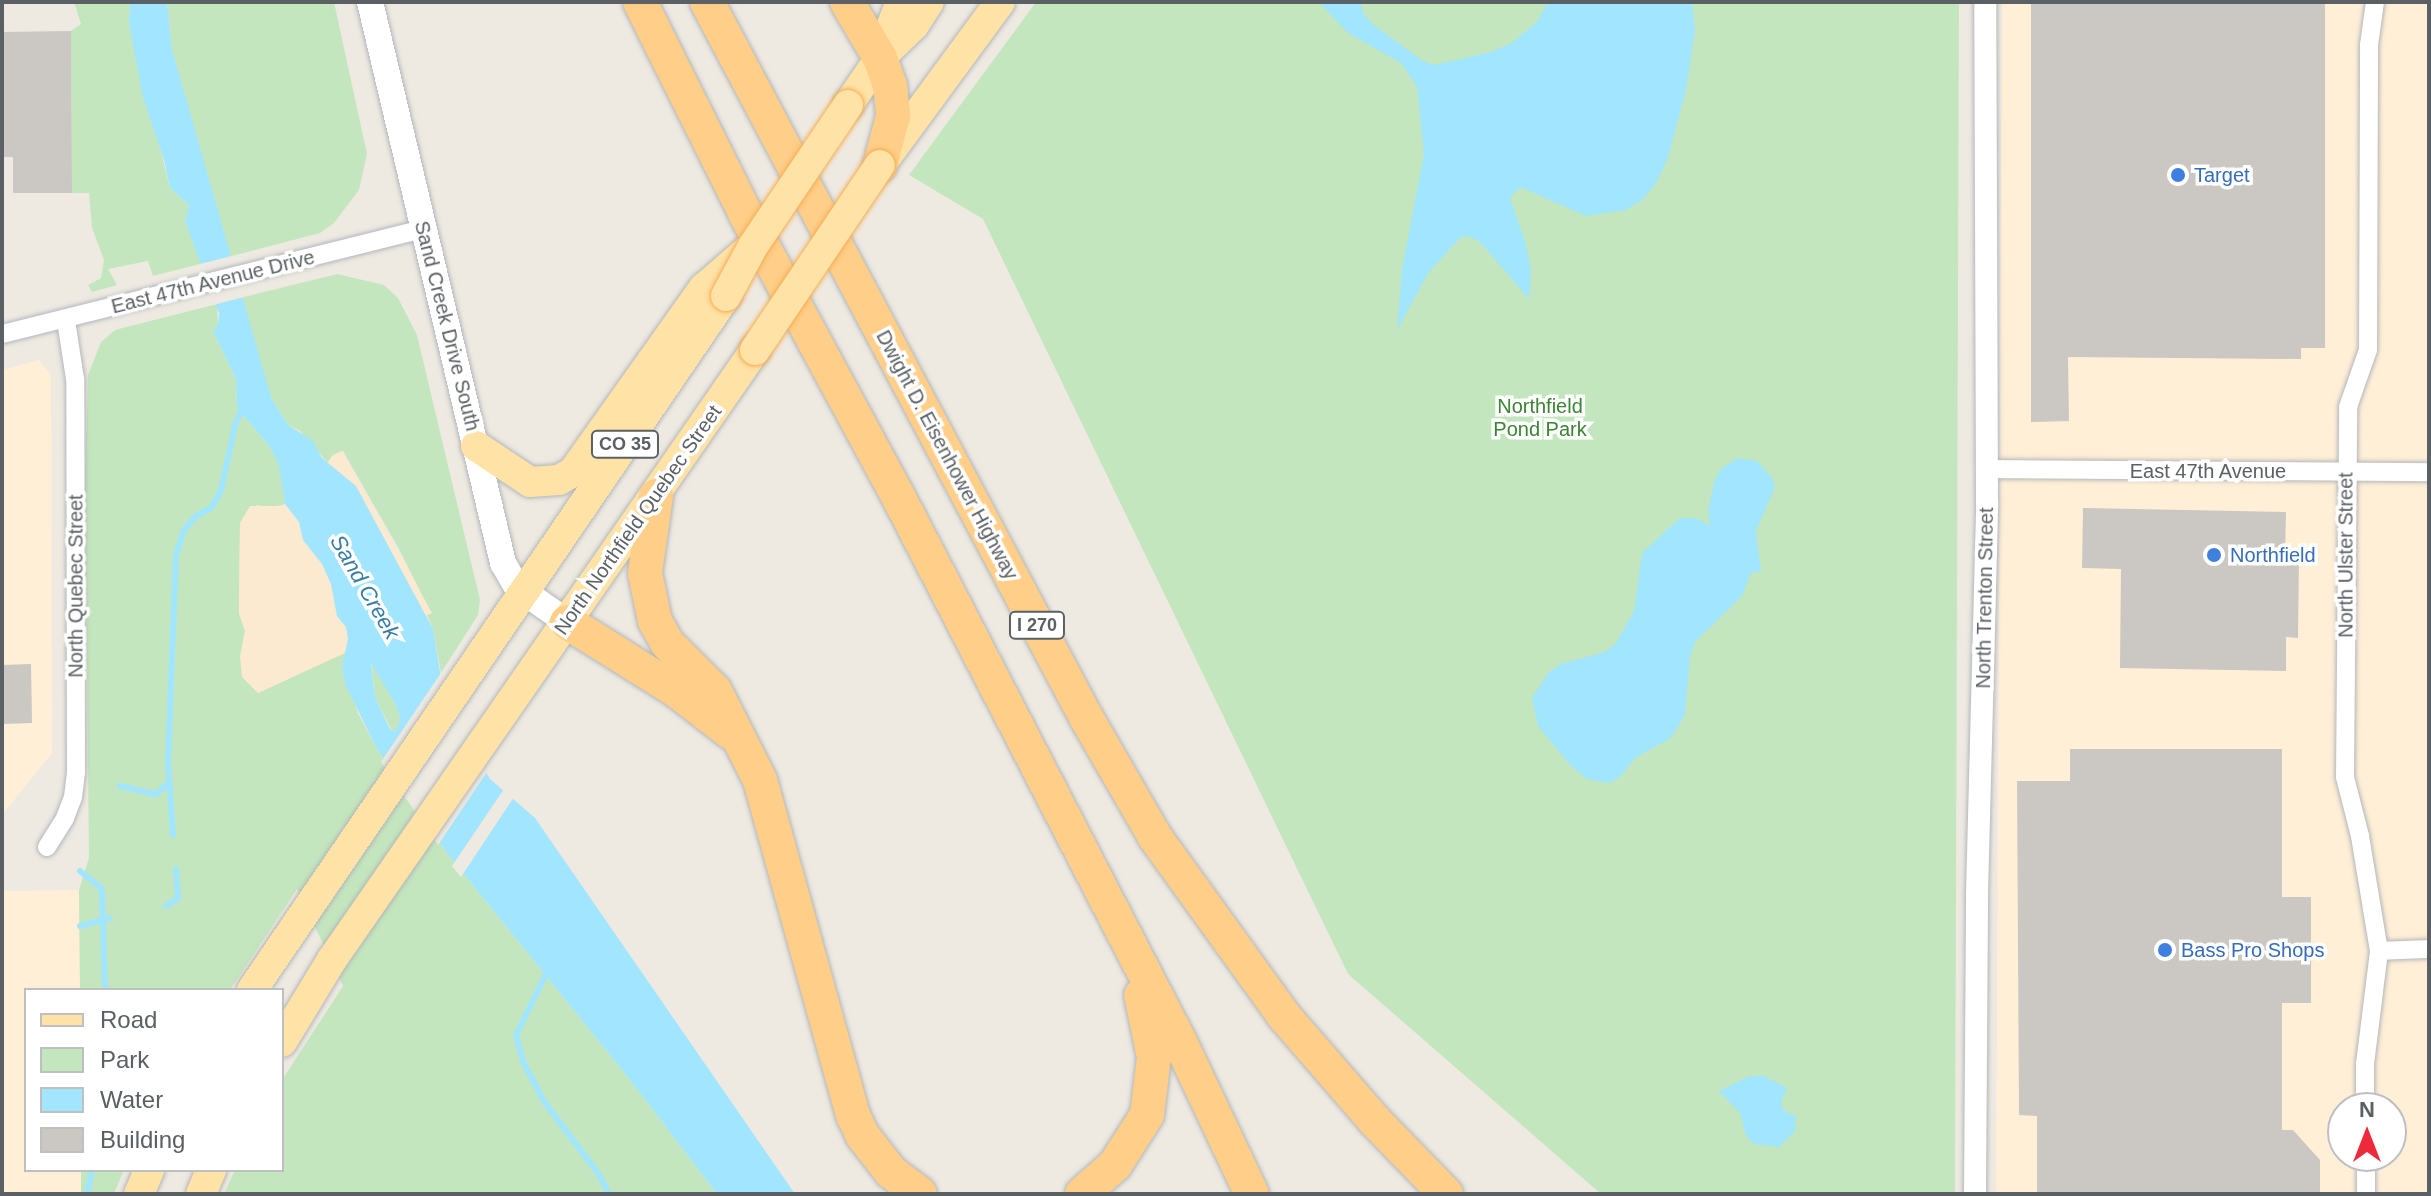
<!DOCTYPE html>
<html>
<head>
<meta charset="utf-8">
<style>
  body { margin:0 }
  #map { position:relative; width:2431px; height:1196px; overflow:hidden; background:#eeeae2; font-family:Arial,sans-serif }
  div>[style] { position:absolute }
  [style*='--x'] { left:calc(var(--x)*1px); top:calc(var(--y)*1px); width:calc(var(--w)*1px); rotate:calc(var(--a)*1deg) }
  .commercial>* { inset:0; background:#ffefd7 }
  .green>* { inset:0; background:#c4e6be }
  .sand>* { inset:0; background:#fbead0 }
  .water>* { inset:0; background:#a1e5ff }
  .pier>* { inset:0; background:#eeeae2 }
  .stream>* { height:6px; margin:-3px; padding:0 3px; transform-origin:3px; border-radius:3px; background:#a1e5ff }
  .building>* { inset:0; background:#cbc7c2 }
  .roads { filter:drop-shadow(0 0 2px #b3b7ba) drop-shadow(0 0 2px #b3b7ba) }
  .minor>* { height:18px; margin:-9px; padding:0 9px; transform-origin:9px; border-radius:9px; background:#fff }
  .tertiary>* { height:22px; margin:-11px; padding:0 11px; transform-origin:11px; border-radius:11px; background:#fff }
  .secondary>* { height:26px; margin:-13px; padding:0 13px; transform-origin:13px; border-radius:13px; background:#fff }
  .primary>* { height:30px; margin:-15px; padding:0 15px; transform-origin:15px; border-radius:15px; background:#ffe2a6 }
  .motorway>* { height:34px; margin:-17px; padding:0 17px; transform-origin:17px; border-radius:17px; background:#ffce88 }
  .bridges { filter:drop-shadow(0 0 2px #f5ae54) drop-shadow(0 0 2px #f5ae54) }
  .primary-bridge>* { height:30px; margin:-15px; padding:0 15px; transform-origin:15px; border-radius:15px; background:#ffe2a6 }
  .dots>* { width:22px; height:22px; translate:-50% -50%; box-sizing:border-box; border:4px solid #fff; border-radius:50% }
  span { translate:-50% -50%; white-space:nowrap; text-align:center; line-height:1.15; -webkit-text-stroke:7px #fff; paint-order:stroke }
  .shield-label span { padding:2px 6px; background:#fff; border:2px solid; border-radius:6px; -webkit-text-stroke-width:0 }
  .shield-label { font-size:18px; color:#5b6064; font-weight:700 }
  .shop-label { font-size:20px; color:#366cbe }
  .left { translate:0 -50%; text-align:left }
  .street-label { font-size:20px; color:#5b6064 }
  .park-label { font-size:20px; color:#3b8432 }
  .water-label { font-size:22px; color:#377ca2; font-style:italic }
  .frame { position:absolute; inset:0; border:4px solid #5b6064; pointer-events:none }
  .legend { position:absolute; left:24px; top:988px; width:260px; height:184px; box-sizing:border-box; background:#fff; border:2px solid #bdbfc1; margin:0; padding:10px 14px; list-style:none; font-size:24px; color:#5b6064 }
  .legend li { display:flex; align-items:center; gap:16px; height:40px }
  .legend b { width:40px; border:2px solid #bdbfc1 }
  .north { position:absolute; left:2327px; top:1092px; width:80px; height:80px; box-sizing:border-box; background:#fff; border:2px solid #bdbfc1; border-radius:50%; rotate:0deg; font-size:22px; font-weight:700; line-height:32px; text-align:center; color:#5b6064 }
  .north::after { content:''; display:block; margin:auto; width:28px; height:36px; background:#ee2939; clip-path:polygon(50% 0,100% 100%,50% 72%,0 100%) }
</style>
</head>
<body>
<div id="map">
  <div class="commercial">
    <i style="clip-path:polygon(evenodd,2002px 2px,2429px 2px,2429px 1194px,1996px 1194px,2002px 2px,2343px 1108px,2391px 1108px,2391px 1156px,2343px 1156px,2343px 1108px)"></i>
    <i style="clip-path:polygon(39px 360px,51px 375px,52px 753px,2px 815px,2px 370px)"></i>
    <i style="clip-path:polygon(79px 890px,80px 990px,26px 990px,26px 1170px,81px 1170px,81px 1194px,2px 1194px,2px 891px)"></i>
  </div>
  <div class="green">
    <i style="clip-path:polygon(74px 2px,130px 2px,129px 23px,170px 188px,189px 205px,185px 222px,204px 263px,153px 276px,148px 261px,108px 269px,117px 285px,92px 292px,88px 285px,101px 278px,104px 260px,92px 228px,89px 193px,72px 193px,71px 31px,81px 24px)"></i>
    <i style="clip-path:polygon(167px 2px,334px 2px,367px 154px,359px 190px,334px 223px,320px 233px,228px 257px,172px 49px)"></i>
    <i style="clip-path:polygon(1036px 2px,1959px 2px,1955px 1194px,1601px 1194px,1348px 974px,983px 219px,909px 175px)"></i>
    <i style="clip-path:polygon(337px 274px,384px 285px,398px 298px,417px 335px,480px 600px,478px 615px,441px 673px,433px 629px,427px 615px,431px 613px,399px 549px,343px 451px,327px 462px,300px 431px,288px 425px,271px 397px,240px 298px)"></i>
    <i style="clip-path:polygon(217px 304px,218px 325px,213px 331px,236px 379px,237px 408px,270px 447px,280px 465px,285px 504px,270px 508px,257px 505px,240px 523px,239px 613px,245px 631px,240px 657px,258px 693px,346px 651px,342px 666px,358px 713px,376px 747px,447px 853px,630px 1080px,717px 1194px,224px 1194px,235px 1170px,282px 1170px,282px 1080px,343px 986px,297px 889px,230px 990px,80px 990px,79px 890px,89px 858px,85px 482px,88px 375px,101px 342px,115px 330px)"></i>
    <i style="clip-path:polygon(371px 660px,397px 707px,400px 719px,396px 731px,391px 729px,375px 697px)"></i>
    <i style="clip-path:polygon(81px 1170px,124px 1170px,114px 1194px,81px 1194px)"></i>
  </div>
  <div class="sand">
    <i style="clip-path:polygon(342px 451px,432px 613px,258px 693px,242px 677px,240px 657px,245px 631px,239px 613px,240px 523px,250px 506px,295px 506px,333px 455px)"></i>
  </div>
  <div class="water">
    <i style="clip-path:polygon(evenodd,130px 2px,167px 2px,172px 49px,271px 397px,288px 425px,312px 440px,322px 458px,356px 486px,433px 629px,442px 684px,455px 721px,490px 779px,535px 818px,795px 1194px,717px 1194px,630px 1080px,447px 853px,376px 747px,345px 684px,342px 666px,348px 639px,346px 627px,337px 616px,331px 584px,322px 564px,303px 540px,299px 522px,285px 504px,279px 465px,270px 447px,237px 408px,236px 379px,213px 331px,218px 325px,219px 313px,185px 221px,189px 205px,170px 188px,164px 160px,143px 98px,129px 23px,130px 2px,371px 663px,397px 707px,400px 719px,396px 731px,390px 729px,375px 697px,371px 663px)"></i>
    <i style="clip-path:polygon(1319px 2px,1361px 2px,1363px 13px,1371px 23px,1423px 61px,1434px 65px,1491px 52px,1510px 44px,1536px 23px,1548px 2px,1692px 2px,1695px 30px,1686px 90px,1668px 158px,1655px 185px,1642px 200px,1626px 210px,1586px 216px,1520px 187px,1510px 198px,1526px 244px,1531px 271px,1529px 299px,1481px 243px,1469px 236px,1460px 238px,1429px 272px,1397px 330px,1402px 269px,1424px 154px,1417px 87px,1401px 63px,1348px 33px)"></i>
    <i style="clip-path:polygon(1737px 458px,1757px 461px,1772px 478px,1775px 487px,1756px 531px,1761px 571px,1751px 573px,1742px 596px,1695px 642px,1690px 656px,1685px 715px,1671px 738px,1635px 758px,1621px 776px,1609px 783px,1587px 779px,1571px 766px,1538px 726px,1532px 698px,1548px 673px,1561px 664px,1605px 652px,1616px 643px,1634px 611px,1642px 553px,1680px 518px,1695px 518px,1710px 525px,1708px 511px,1715px 479px,1721px 469px)"></i>
    <i style="clip-path:polygon(1750px 1076px,1764px 1076px,1787px 1088px,1781px 1102px,1784px 1111px,1796px 1116px,1795px 1131px,1779px 1147px,1754px 1144px,1746px 1136px,1740px 1113px,1719px 1091px)"></i>
  </div>
  <div class="pier">
    <i style="clip-path:polygon(232px 256px,244px 297px,213px 305px,200px 264px)"></i>
    <i style="clip-path:polygon(445px 667px,459px 719px,489px 769px,438px 845px,381px 762px)"></i>
    <i style="clip-path:polygon(504px 789px,514px 797px,461px 877px,452px 866px)"></i>
  </div>
  <div class="stream">
    <i style="--x:120;--y:786;--w:37;--a:13"></i>
    <i style="--x:156;--y:794;--w:18;--a:-41"></i>
    <i style="--x:173;--y:835;--w:73;--a:-93.9"></i>
    <i style="--x:168;--y:762;--w:207;--a:-87.8"></i>
    <i style="--x:176;--y:555;--w:26;--a:-72"></i>
    <i style="--x:184;--y:530;--w:18;--a:-49"></i>
    <i style="--x:196;--y:516;--w:18;--a:-29"></i>
    <i style="--x:212;--y:507;--w:18;--a:-61"></i>
    <i style="--x:221;--y:491;--w:67;--a:-78"></i>
    <i style="--x:235;--y:425;--w:22;--a:-66"></i>
    <i style="--x:80;--y:871;--w:27;--a:39"></i>
    <i style="--x:101;--y:888;--w:6;--a:81"></i>
    <i style="--x:102;--y:894;--w:96;--a:88.2"></i>
    <i style="--x:166;--y:906;--w:14;--a:-34"></i>
    <i style="--x:178;--y:898;--w:29;--a:-94"></i>
    <i style="--x:80;--y:926;--w:31;--a:-15"></i>
    <i style="--x:549;--y:968;--w:75;--a:116.2"></i>
    <i style="--x:516;--y:1035;--w:28;--a:75"></i>
    <i style="--x:523;--y:1062;--w:47;--a:61.8"></i>
    <i style="--x:545;--y:1103;--w:88;--a:52.9"></i>
    <i style="--x:598;--y:1173;--w:24;--a:62"></i>
    <i style="--x:87;--y:1194;--w:25;--a:-78"></i>
  </div>
  <div class="building">
    <i style="clip-path:polygon(2031px 2px,2325px 2px,2325px 348px,2301px 348px,2301px 359px,2068px 357px,2069px 421px,2031px 422px)"></i>
    <i style="clip-path:polygon(71px 31px,72px 193px,13px 193px,13px 157px,2px 157px,2px 32px)"></i>
    <i style="clip-path:polygon(2083px 508px,2286px 512px,2285px 556px,2299px 556px,2298px 638px,2286px 637px,2286px 671px,2120px 668px,2121px 569px,2082px 568px)"></i>
    <i style="clip-path:polygon(31px 664px,32px 723px,2px 724px,2px 665px)"></i>
    <i style="clip-path:polygon(2070px 749px,2282px 749px,2282px 897px,2311px 897px,2311px 1003px,2282px 1003px,2282px 1130px,2293px 1130px,2320px 1160px,2320px 1194px,2037px 1192px,2037px 1116px,2019px 1115px,2017px 781px,2070px 781px)"></i>
  </div>
  <div class="roads">
    <div class="minor">
      <i style="--x:2;--y:334;--w:434;--a:-14"></i>
      <i style="--x:1988;--y:469;--w:441;--a:0.4"></i>
      <i style="--x:47;--y:847;--w:34;--a:-58"></i>
      <i style="--x:65;--y:818;--w:22;--a:-69"></i>
      <i style="--x:73;--y:797;--w:25;--a:-83"></i>
      <i style="--x:76;--y:772;--w:393;--a:-90.1"></i>
      <i style="--x:75;--y:379;--w:60;--a:-98.7"></i>
      <i style="--x:2379;--y:951;--w:50;--a:-2.3"></i>
      <i style="--x:2365;--y:1108;--w:44;--a:-90"></i>
      <i style="--x:2365;--y:1064;--w:114;--a:-82.9"></i>
      <i style="--x:2379;--y:951;--w:117;--a:-99.4"></i>
      <i style="--x:2360;--y:836;--w:61;--a:-104.3"></i>
      <i style="--x:2345;--y:777;--w:370;--a:-89.5"></i>
      <i style="--x:2348;--y:407;--w:60;--a:-70.7"></i>
      <i style="--x:2368;--y:350;--w:305;--a:-89.8"></i>
      <i style="--x:2369;--y:45;--w:43;--a:-82.1"></i>
      <i style="--x:2366;--y:1156;--w:38;--a:90"></i>
    </div>
    <div class="tertiary">
      <i style="--x:1975;--y:1194;--w:300;--a:-89.6"></i>
      <i style="--x:1977;--y:894;--w:393;--a:-88.5"></i>
      <i style="--x:1987;--y:501;--w:499;--a:-90.2"></i>
    </div>
    <div class="secondary">
      <i style="--x:370;--y:2;--w:577;--a:76.66"></i>
      <i style="--x:503;--y:563;--w:28;--a:60"></i>
      <i style="--x:517;--y:587;--w:61;--a:35"></i>
    </div>
    <div class="primary">
      <i style="--x:881;--y:52;--w:54;--a:-68.2"></i>
      <i style="--x:848;--y:105;--w:57;--a:-55.8"></i>
      <i style="--x:880;--y:58;--w:47;--a:-44.1"></i>
      <i style="--x:914;--y:25;--w:27;--a:-57"></i>
      <i style="--x:884;--y:160;--w:196;--a:-53.7"></i>
      <i style="--x:476;--y:446;--w:65;--a:33.7"></i>
      <i style="--x:530;--y:482;--w:29;--a:-4"></i>
      <i style="--x:559;--y:480;--w:16;--a:-30"></i>
      <i style="--x:573;--y:472;--w:226;--a:-54.6"></i>
      <i style="--x:704;--y:288;--w:61;--a:-41"></i>
      <i style="--x:252;--y:990;--w:840;--a:-55.67"></i>
      <i style="--x:282;--y:1042;--w:95;--a:-58.8"></i>
      <i style="--x:331;--y:961;--w:744;--a:-55.24"></i>
      <i style="--x:139;--y:1194;--w:26;--a:-67"></i>
      <i style="--x:201;--y:1194;--w:26;--a:-67"></i>
    </div>
    <div class="motorway">
      <i style="--x:640;--y:2;--w:238;--a:63.5"></i>
      <i style="--x:746;--y:215;--w:319;--a:61.6"></i>
      <i style="--x:898;--y:496;--w:615;--a:62.68"></i>
      <i style="--x:1180;--y:1042;--w:168;--a:64.7"></i>
      <i style="--x:707;--y:2;--w:811;--a:62.08"></i>
      <i style="--x:1087;--y:719;--w:136;--a:60"></i>
      <i style="--x:1155;--y:837;--w:221;--a:54.2"></i>
      <i style="--x:1284;--y:1016;--w:139;--a:49.1"></i>
      <i style="--x:1375;--y:1121;--w:102;--a:45.8"></i>
      <i style="--x:847;--y:2;--w:65;--a:59.5"></i>
      <i style="--x:880;--y:58;--w:29;--a:70"></i>
      <i style="--x:890;--y:85;--w:31;--a:84"></i>
      <i style="--x:893;--y:116;--w:51;--a:104.9"></i>
      <i style="--x:656;--y:496;--w:78;--a:98.1"></i>
      <i style="--x:645;--y:573;--w:49;--a:78.2"></i>
      <i style="--x:655;--y:621;--w:25;--a:61"></i>
      <i style="--x:667;--y:643;--w:68;--a:45"></i>
      <i style="--x:715;--y:691;--w:100;--a:63.2"></i>
      <i style="--x:760;--y:780;--w:348;--a:74.5"></i>
      <i style="--x:853;--y:1115;--w:23;--a:65"></i>
      <i style="--x:863;--y:1136;--w:46;--a:52.1"></i>
      <i style="--x:891;--y:1172;--w:36;--a:37"></i>
      <i style="--x:567;--y:622;--w:130;--a:32.1"></i>
      <i style="--x:677;--y:691;--w:67;--a:37.7"></i>
      <i style="--x:1082;--y:1194;--w:44;--a:-41.3"></i>
      <i style="--x:1115;--y:1165;--w:59;--a:-57.4"></i>
      <i style="--x:1147;--y:1115;--w:58;--a:-83.1"></i>
      <i style="--x:1154;--y:1057;--w:63;--a:-101.8"></i>
    </div>
  </div>
  <div class="bridges">
    <div class="primary-bridge">
      <i style="--x:726;--y:296;--w:57;--a:-61.6"></i>
      <i style="--x:753;--y:246;--w:170;--a:-56"></i>
      <i style="--x:755;--y:350;--w:223;--a:-56"></i>
    </div>
  </div>
  <div class="dots">
    <i style="left:2178px;top:175px;background:#3f7fe0"></i>
    <i style="left:2214px;top:555px;background:#3f7fe0"></i>
    <i style="left:2165px;top:950px;background:#3f7fe0"></i>
  </div>
  <div class="shield-label">
    <span style="left:625px;top:444px">CO 35</span>
    <span style="left:1037px;top:625px">I 270</span>
  </div>
  <div class="shop-label">
    <span class="left" style="left:2194px;top:175px">Target</span>
    <span class="left" style="left:2230px;top:555px">Northfield</span>
    <span class="left" style="left:2181px;top:950px">Bass Pro Shops</span>
  </div>
  <div class="street-label">
    <span style="left:213px;top:282px;rotate:-14deg">East 47th Avenue Drive</span>
    <span style="left:447px;top:326px;rotate:76deg">Sand Creek Drive South</span>
    <span style="left:947px;top:455px;rotate:62deg">Dwight D. Eisenhower Highway</span>
    <span style="left:2208px;top:471px">East 47th Avenue</span>
    <span style="left:638px;top:520px;rotate:-55deg">North Northfield Quebec Street</span>
    <span style="left:2346px;top:555px;rotate:-90deg">North Ulster Street</span>
    <span style="left:76px;top:586px;rotate:-90deg">North Quebec Street</span>
    <span style="left:1985px;top:598px;rotate:-89deg">North Trenton Street</span>
  </div>
  <div class="park-label">
    <span style="left:1540px;top:418px">Northfield<br>Pond Park</span>
  </div>
  <div class="water-label">
    <span style="left:365px;top:587px;rotate:60deg">Sand Creek</span>
  </div>
  <div class="frame"></div>
  <ul class="legend">
  <li><b style="height:10px;background:#ffe2a6"></b>Road</li>
  <li><b style="height:22px;background:#c4e6be"></b>Park</li>
  <li><b style="height:22px;background:#a1e5ff"></b>Water</li>
  <li><b style="height:22px;background:#cbc7c2"></b>Building</li>
  </ul>
  <div class="north">N</div>
</div>
</body>
</html>
